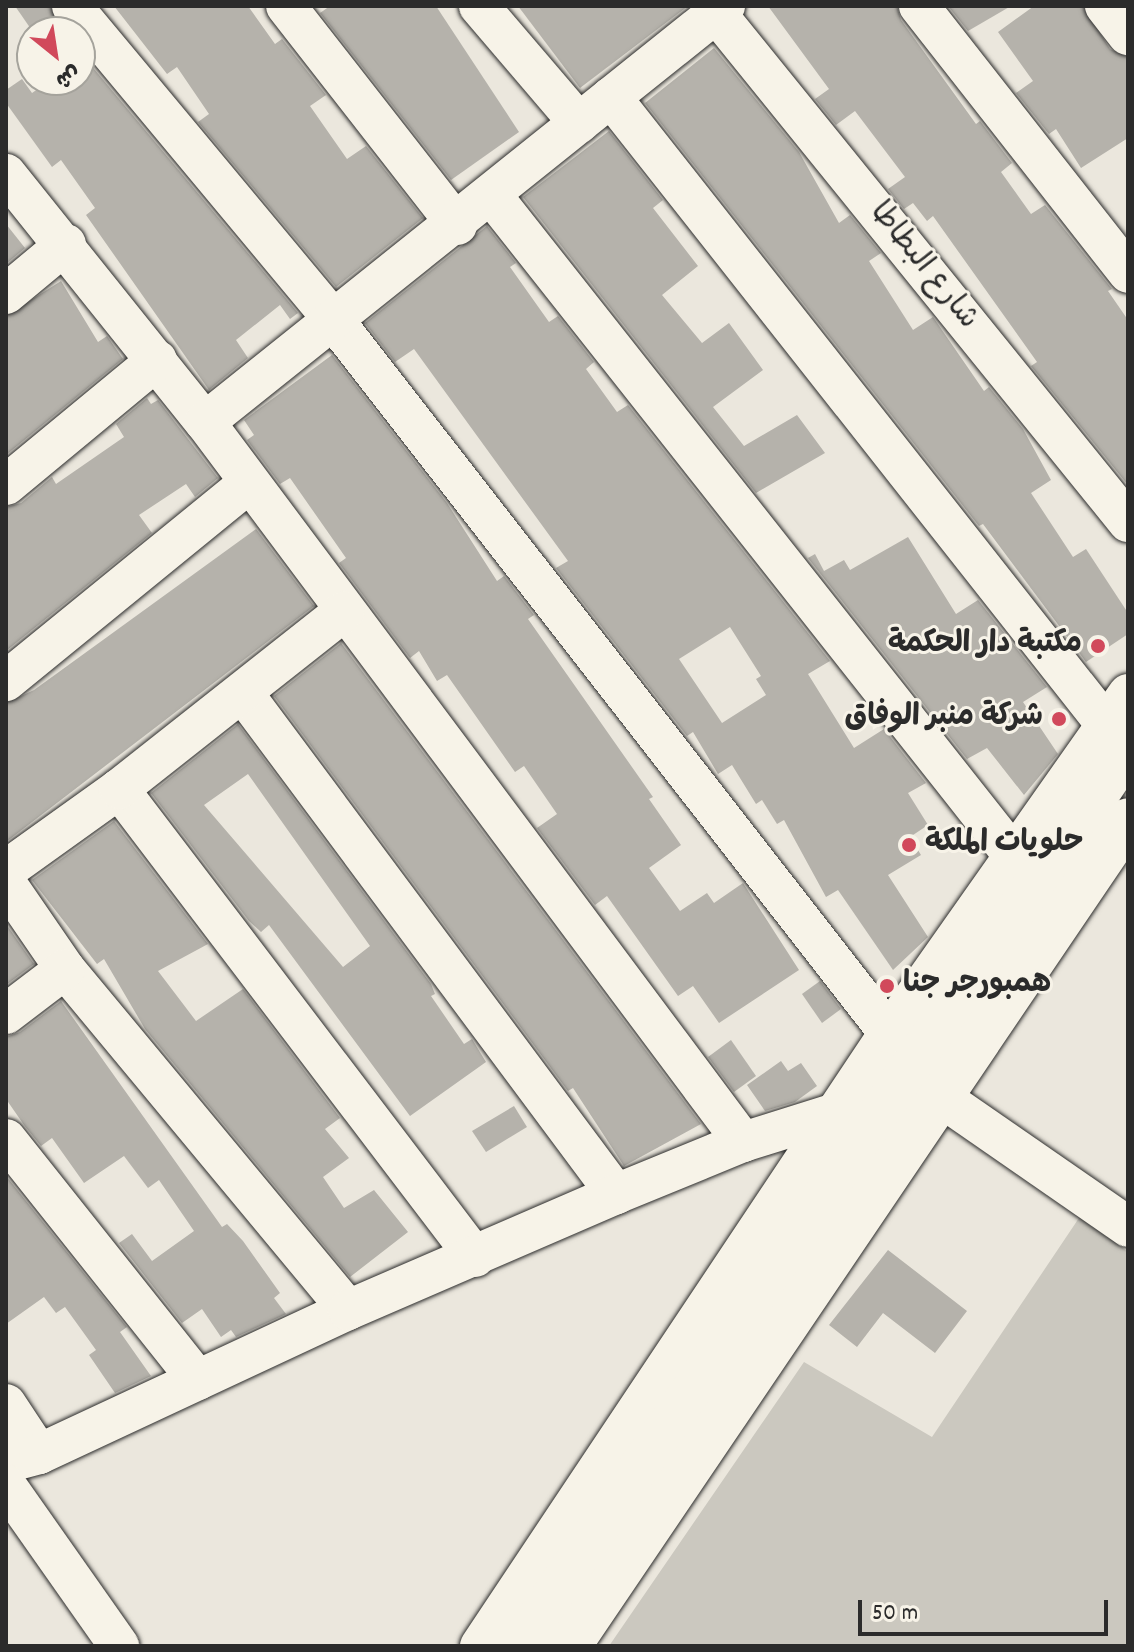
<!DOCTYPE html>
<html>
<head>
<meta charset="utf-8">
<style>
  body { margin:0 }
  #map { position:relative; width:1134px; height:1652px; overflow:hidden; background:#ebe7dd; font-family:Dekko,"Playpen Sans Arabic",sans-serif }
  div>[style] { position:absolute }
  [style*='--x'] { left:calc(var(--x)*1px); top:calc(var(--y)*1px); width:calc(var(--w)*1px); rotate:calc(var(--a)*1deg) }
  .green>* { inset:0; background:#cbc8bf }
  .building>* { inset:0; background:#b5b2ab }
  .roads { filter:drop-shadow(0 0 2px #2b2b2b) drop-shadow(0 0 2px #2b2b2b) }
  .minor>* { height:40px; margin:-20px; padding:0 20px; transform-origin:20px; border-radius:20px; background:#f7f3e8 }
  .major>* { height:44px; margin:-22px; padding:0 22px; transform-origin:22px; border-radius:22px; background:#f7f3e8 }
  .dots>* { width:22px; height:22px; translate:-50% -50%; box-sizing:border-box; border:4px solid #f7f3e8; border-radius:50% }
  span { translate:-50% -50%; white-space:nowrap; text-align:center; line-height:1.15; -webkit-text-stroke:6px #f7f3e8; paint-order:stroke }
  .street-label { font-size:30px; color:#2b2b2b }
  .poi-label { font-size:30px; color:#2b2b2b; font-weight:700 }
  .right { translate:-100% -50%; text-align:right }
  .left { translate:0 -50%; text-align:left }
  .frame { position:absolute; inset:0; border:8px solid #2b2b2b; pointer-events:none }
  .north { position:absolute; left:16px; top:16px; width:80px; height:80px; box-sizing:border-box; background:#f7f3e8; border:2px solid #a5a39c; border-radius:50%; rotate:150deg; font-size:22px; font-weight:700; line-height:32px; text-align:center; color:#2b2b2b }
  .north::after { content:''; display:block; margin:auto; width:28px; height:36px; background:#d1495b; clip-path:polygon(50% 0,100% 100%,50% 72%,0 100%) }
  .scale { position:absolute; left:858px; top:1600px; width:250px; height:36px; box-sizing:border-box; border:4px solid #2b2b2b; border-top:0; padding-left:10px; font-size:24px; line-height:28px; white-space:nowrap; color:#2b2b2b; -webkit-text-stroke:6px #f7f3e8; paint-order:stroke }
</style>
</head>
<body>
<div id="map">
  <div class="green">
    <i style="clip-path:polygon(1081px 1215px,1128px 1252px,1128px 1646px,609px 1646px,804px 1362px,932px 1437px)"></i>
  </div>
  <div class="building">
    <i style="clip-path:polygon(15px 6px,50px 6px,64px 32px,33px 32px)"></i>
    <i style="clip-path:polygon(114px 6px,248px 6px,275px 44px,282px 39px,326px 95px,310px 106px,347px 159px,366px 146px,423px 218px,336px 287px,198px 122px,209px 114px,177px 67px,167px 74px)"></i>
    <i style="clip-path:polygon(330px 6px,436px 6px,519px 132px,451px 180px,320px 13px)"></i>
    <i style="clip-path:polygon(518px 6px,688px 6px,580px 88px)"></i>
    <i style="clip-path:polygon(768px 6px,897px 6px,901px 20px,976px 124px,980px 121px,1012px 163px,1001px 172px,1031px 214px,1045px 205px,1112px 289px,1108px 291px,1128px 320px,1128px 485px,1031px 366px,1037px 362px,933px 216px,927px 221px,913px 203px,904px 209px,888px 189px,905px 177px,855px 111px,836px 125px,815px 99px,829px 89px)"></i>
    <i style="clip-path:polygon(948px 6px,1011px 6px,968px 31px)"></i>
    <i style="clip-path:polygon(1034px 6px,1083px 6px,1110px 49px,1128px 57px,1128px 138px,1081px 168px,1056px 129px,1049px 134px,1016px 93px,1033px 81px,998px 32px)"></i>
    <i style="clip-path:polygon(714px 48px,799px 152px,839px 223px,850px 215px,881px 253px,869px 261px,913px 330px,933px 317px,984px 391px,989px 387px,1023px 429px,1051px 480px,1031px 493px,1073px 557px,1086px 549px,1128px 613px,1128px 634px,1086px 662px,983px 524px,979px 526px,645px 103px)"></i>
    <i style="clip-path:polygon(84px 57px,298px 313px,290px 319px,280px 305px,236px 340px,248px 358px,209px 390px,86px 215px,95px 208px,61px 160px,52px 167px,6px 103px,6px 90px,22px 79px,32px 93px,51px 80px,80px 80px)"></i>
    <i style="clip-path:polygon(609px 131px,663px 200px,653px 208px,698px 266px,662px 295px,702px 343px,729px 323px,763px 370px,713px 407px,744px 446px,797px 415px,825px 453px,756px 493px,523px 197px)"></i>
    <i style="clip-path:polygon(6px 224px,25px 248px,6px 264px)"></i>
    <i style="clip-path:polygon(evenodd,487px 226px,516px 263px,510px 267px,549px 322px,558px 316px,594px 362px,586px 369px,617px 412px,628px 405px,830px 661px,808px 674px,854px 748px,884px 729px,926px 783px,908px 793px,928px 825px,910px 837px,921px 855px,888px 875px,928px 937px,893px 970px,838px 890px,826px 897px,784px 820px,777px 824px,762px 800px,756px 804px,732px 765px,718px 774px,693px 732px,687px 736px,556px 568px,568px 561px,414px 349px,395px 362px,365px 323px,487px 226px,730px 627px,761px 676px,756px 679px,766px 695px,722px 723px,679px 659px,730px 627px)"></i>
    <i style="clip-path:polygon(61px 281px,98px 342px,107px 336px,123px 359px,6px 455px,6px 316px)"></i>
    <i style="clip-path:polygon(332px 355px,447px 503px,497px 581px,504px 576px,534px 615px,528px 619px,653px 797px,649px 799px,681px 845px,649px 868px,680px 911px,707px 893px,714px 903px,743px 883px,799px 970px,719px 1023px,693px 986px,678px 996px,607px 896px,595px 905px,537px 828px,557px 814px,524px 766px,515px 772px,447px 675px,437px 681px,419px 651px,410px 658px,339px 563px,346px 558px,290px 478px,280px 484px,247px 440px,254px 435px,244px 420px)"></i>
    <i style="clip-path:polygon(147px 398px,151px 404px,158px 400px,218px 478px,195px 497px,186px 484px,139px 515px,152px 533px,6px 651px,6px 507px,21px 503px,52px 477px,56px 484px,124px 437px,116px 424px)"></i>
    <i style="clip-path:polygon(256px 529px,314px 606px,6px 842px,6px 703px,34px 690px)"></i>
    <i style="clip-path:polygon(908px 537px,956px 614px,978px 600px,1047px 687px,1023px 702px,1058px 754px,1024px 795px,987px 748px,967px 759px,808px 558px,815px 554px,824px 571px,844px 560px,850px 570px)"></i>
    <i style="clip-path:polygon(341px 643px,701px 1124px,624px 1166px,573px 1088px,568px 1091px,274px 696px)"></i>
    <i style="clip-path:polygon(evenodd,238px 724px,431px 984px,435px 994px,431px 996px,464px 1044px,472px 1039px,486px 1062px,410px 1116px,269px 925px,261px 932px,249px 921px,151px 793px,238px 724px,248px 774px,370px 946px,343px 967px,204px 805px,248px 774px)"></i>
    <i style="clip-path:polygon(114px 821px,208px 944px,158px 971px,196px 1021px,243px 989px,340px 1118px,325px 1129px,349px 1158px,323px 1177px,344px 1208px,374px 1190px,408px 1232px,350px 1277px,145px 1029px,104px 959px,97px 964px,32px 880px)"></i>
    <i style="clip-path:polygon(6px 924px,34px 964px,6px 985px)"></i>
    <i style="clip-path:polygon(820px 981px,841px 1009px,822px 1023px,802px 994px)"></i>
    <i style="clip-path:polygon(61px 1001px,222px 1227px,227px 1224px,243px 1241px,280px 1293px,274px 1298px,286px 1314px,236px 1337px,231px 1330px,221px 1337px,202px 1309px,182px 1323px,119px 1243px,132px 1234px,152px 1261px,194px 1231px,159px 1180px,148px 1188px,124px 1156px,84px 1183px,52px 1138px,41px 1146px,24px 1125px,6px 1099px,6px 1037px,20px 1032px)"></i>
    <i style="clip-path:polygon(731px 1040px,756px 1076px,734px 1092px,708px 1057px)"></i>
    <i style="clip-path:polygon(781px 1061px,788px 1071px,801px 1063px,817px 1086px,795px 1102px,765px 1111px,747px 1085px)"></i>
    <i style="clip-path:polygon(514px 1106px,527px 1127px,486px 1152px,472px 1131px)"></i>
    <i style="clip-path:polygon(6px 1176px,127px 1327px,120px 1332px,151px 1376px,115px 1393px,89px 1355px,96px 1350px,65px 1307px,56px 1313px,44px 1297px,6px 1324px)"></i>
    <i style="clip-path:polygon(888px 1250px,967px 1311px,935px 1353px,883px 1313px,857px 1347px,829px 1325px)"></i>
  </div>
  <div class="roads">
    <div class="minor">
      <i style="--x:72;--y:6;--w:413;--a:50.2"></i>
      <i style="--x:336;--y:323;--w:900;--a:52.09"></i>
      <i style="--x:286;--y:6;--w:278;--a:52"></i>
      <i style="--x:479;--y:6;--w:154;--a:49.5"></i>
      <i style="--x:919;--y:6;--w:339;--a:51.9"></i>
      <i style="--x:1105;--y:6;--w:37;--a:52"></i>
      <i style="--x:716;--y:13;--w:655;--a:51.01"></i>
      <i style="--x:611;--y:97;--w:801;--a:51.74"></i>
      <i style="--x:6;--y:174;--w:318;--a:51.3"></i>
      <i style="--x:205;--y:422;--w:899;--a:53.23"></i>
      <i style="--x:493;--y:197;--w:839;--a:51.68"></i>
      <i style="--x:6;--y:294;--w:78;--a:-39.8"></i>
      <i style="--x:205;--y:422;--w:666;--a:-38.66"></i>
      <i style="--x:6;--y:485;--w:196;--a:-39.6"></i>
      <i style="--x:6;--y:681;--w:313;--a:-39.2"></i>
      <i style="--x:243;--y:693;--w:625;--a:53.33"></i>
      <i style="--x:119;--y:789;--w:588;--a:52.74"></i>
      <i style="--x:6;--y:870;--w:139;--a:-35.6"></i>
      <i style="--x:119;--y:789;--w:287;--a:-38.3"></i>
      <i style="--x:6;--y:883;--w:104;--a:55.5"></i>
      <i style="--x:65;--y:969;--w:443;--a:50.3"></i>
      <i style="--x:6;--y:1014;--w:74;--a:-37.3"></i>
      <i style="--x:942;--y:1098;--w:226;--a:34.7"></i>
      <i style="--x:6;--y:1139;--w:308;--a:51.5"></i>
      <i style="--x:6;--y:1404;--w:60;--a:56.6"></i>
      <i style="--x:6;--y:1463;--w:34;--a:-15"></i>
      <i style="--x:39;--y:1454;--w:341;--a:-25"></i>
      <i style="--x:348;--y:1310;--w:292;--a:-23.4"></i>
      <i style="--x:616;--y:1194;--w:137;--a:-22.3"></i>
      <i style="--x:743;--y:1142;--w:110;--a:-17.4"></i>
      <i style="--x:6;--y:1485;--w:197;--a:54.9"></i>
      <i style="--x:480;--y:1646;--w:737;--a:-56.29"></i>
      <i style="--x:889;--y:1033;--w:415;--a:-54.8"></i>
    </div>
    <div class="major">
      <i style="--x:520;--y:1646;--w:1084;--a:-55.9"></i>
      <i style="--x:569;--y:1646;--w:997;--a:-55.91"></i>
    </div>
  </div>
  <div class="dots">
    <i style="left:1098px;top:646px;background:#d1495b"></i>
    <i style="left:1059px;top:719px;background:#d1495b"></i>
    <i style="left:909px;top:845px;background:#d1495b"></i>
    <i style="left:887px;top:986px;background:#d1495b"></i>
  </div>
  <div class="street-label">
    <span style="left:922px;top:267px;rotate:51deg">شارع البطاطا</span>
  </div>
  <div class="poi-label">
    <span class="right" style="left:1082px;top:646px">مكتبة دار الحكمة</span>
    <span class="right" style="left:1043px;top:719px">شركة منبر الوفاق</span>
    <span class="left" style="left:925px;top:845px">حلويات الملكة</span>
    <span class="left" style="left:903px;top:986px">همبورجر جنا</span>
  </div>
  <div class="frame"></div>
  <div class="north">ش</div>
  <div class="scale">50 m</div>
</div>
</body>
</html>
